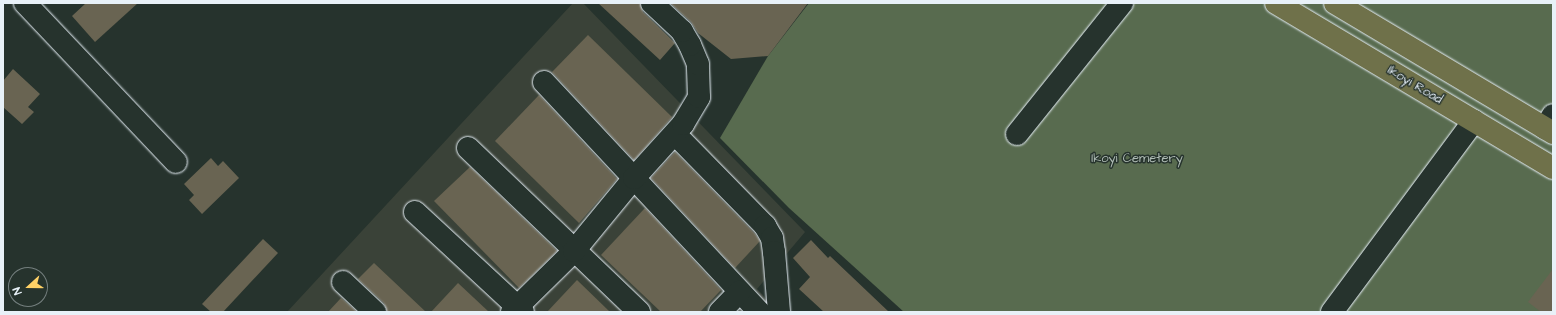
<!DOCTYPE html>
<html>
<head>
<meta charset="utf-8">
<style>
  body { margin:0 }
  #map { position:relative; width:1556px; height:315px; overflow:hidden; background:#26332d; font-family:"Architects Daughter",sans-serif }
  div>[style] { position:absolute }
  [style*='--x'] { left:calc(var(--x)*1px); top:calc(var(--y)*1px); width:calc(var(--w)*1px); rotate:calc(var(--a)*1deg) }
  .built>* { inset:0; background:#3a4238 }
  .green>* { inset:0; background:#586b4f }
  .building>* { inset:0; background:#696452 }
  .roads { filter:drop-shadow(0 0 1px #e8f1f8) drop-shadow(0 0 1px #e8f1f8) }
  .minor>* { height:22px; margin:-11px; padding:0 11px; transform-origin:11px; border-radius:11px; background:#26332d }
  .major>* { height:22px; margin:-11px; padding:0 11px; transform-origin:11px; border-radius:11px; background:#6f714a }
  span { translate:-50% -50%; white-space:nowrap; text-align:center; line-height:1.15; -webkit-text-stroke:3px #26332d; paint-order:stroke }
  .street-label { font-size:13px; color:#e8f1f8 }
  .park-label { font-size:13px; color:#aebbb4 }
  .frame { position:absolute; inset:0; border:4px solid #e8f1f8; pointer-events:none }
  .north { position:absolute; left:8px; top:267px; width:40px; height:40px; box-sizing:border-box; background:#26332d; border:1px solid #747f7e; border-radius:50%; rotate:249deg; font-size:11px; font-weight:700; line-height:16px; text-align:center; color:#e8f1f8 }
  .north::after { content:''; display:block; margin:auto; width:14px; height:18px; background:#ffd166; clip-path:polygon(50% 0,100% 100%,50% 72%,0 100%) }
</style>
</head>
<body>
<div id="map">
  <div class="built">
    <i style="clip-path:polygon(573px 3px,583px 3px,805px 232px,757px 289px,779px 312px,287px 312px)"></i>
  </div>
  <div class="green">
    <i style="clip-path:polygon(809px 3px,1553px 3px,1553px 312px,904px 312px,789px 208px,720px 138px,768px 56px)"></i>
  </div>
  <div class="building">
    <i style="clip-path:polygon(86px 3px,138px 3px,95px 42px,72px 16px)"></i>
    <i style="clip-path:polygon(598px 3px,640px 3px,643px 12px,675px 43px,660px 60px)"></i>
    <i style="clip-path:polygon(670px 3px,808px 3px,768px 56px,731px 59px,698px 33px,691px 22px)"></i>
    <i style="clip-path:polygon(588px 35px,672px 117px,634px 160px,552px 72px)"></i>
    <i style="clip-path:polygon(13px 69px,40px 94px,28px 107px,34px 112px,22px 124px,3px 107px,3px 81px)"></i>
    <i style="clip-path:polygon(539px 95px,617px 179px,579px 223px,495px 141px)"></i>
    <i style="clip-path:polygon(675px 152px,755px 234px,760px 241px,735px 268px,651px 178px)"></i>
    <i style="clip-path:polygon(211px 158px,218px 166px,223px 161px,239px 178px,202px 214px,189px 200px,194px 195px,184px 184px)"></i>
    <i style="clip-path:polygon(470px 167px,557px 251px,519px 288px,434px 201px)"></i>
    <i style="clip-path:polygon(645px 208px,721px 290px,700px 312px,661px 312px,601px 255px)"></i>
    <i style="clip-path:polygon(263px 239px,278px 253px,223px 312px,211px 312px,202px 304px)"></i>
    <i style="clip-path:polygon(811px 240px,828px 258px,830px 256px,889px 312px,824px 312px,799px 289px,810px 277px,793px 258px)"></i>
    <i style="clip-path:polygon(374px 263px,426px 312px,387px 312px,384px 303px,358px 279px)"></i>
    <i style="clip-path:polygon(1553px 269px,1553px 312px,1541px 312px,1528px 302px)"></i>
    <i style="clip-path:polygon(577px 280px,610px 312px,547px 312px)"></i>
    <i style="clip-path:polygon(458px 283px,489px 312px,431px 312px)"></i>
    <i style="clip-path:polygon(341px 298px,357px 312px,328px 312px)"></i>
  </div>
  <div class="roads">
    <div class="minor">
      <i style="--x:25;--y:3;--w:219;--a:46.5"></i>
      <i style="--x:544;--y:82;--w:315;--a:46.9"></i>
      <i style="--x:1545;--y:128;--w:15;--a:-58"></i>
      <i style="--x:675;--y:134;--w:129;--a:45.6"></i>
      <i style="--x:765;--y:226;--w:14;--a:60"></i>
      <i style="--x:772;--y:238;--w:14;--a:82"></i>
      <i style="--x:774;--y:252;--w:60;--a:85.2"></i>
      <i style="--x:1017;--y:134;--w:168;--a:-51.3"></i>
      <i style="--x:468;--y:148;--w:237;--a:43.8"></i>
      <i style="--x:415;--y:212;--w:147;--a:42.8"></i>
      <i style="--x:343;--y:282;--w:44;--a:43.2"></i>
      <i style="--x:512;--y:312;--w:87;--a:-44.5"></i>
      <i style="--x:574;--y:251;--w:94;--a:-50.6"></i>
      <i style="--x:634;--y:178;--w:73;--a:-47.8"></i>
      <i style="--x:683;--y:124;--w:31;--a:-59"></i>
      <i style="--x:699;--y:97;--w:33;--a:-92"></i>
      <i style="--x:698;--y:64;--w:21;--a:-113"></i>
      <i style="--x:690;--y:45;--w:16;--a:-120"></i>
      <i style="--x:682;--y:31;--w:41;--a:-137"></i>
      <i style="--x:720;--y:312;--w:28;--a:-46"></i>
      <i style="--x:1332;--y:312;--w:238;--a:-53.4"></i>
    </div>
    <div class="major">
      <i style="--x:1276;--y:3;--w:322;--a:30.8"></i>
      <i style="--x:1335;--y:3;--w:254;--a:30.8"></i>
    </div>
  </div>
  <div class="street-label">
    <span style="left:1415px;top:85px;rotate:31deg">Ikoyi Road</span>
  </div>
  <div class="park-label">
    <span style="left:1137px;top:158px">Ikoyi Cemetery</span>
  </div>
  <div class="frame"></div>
  <div class="north">N</div>
</div>
</body>
</html>
